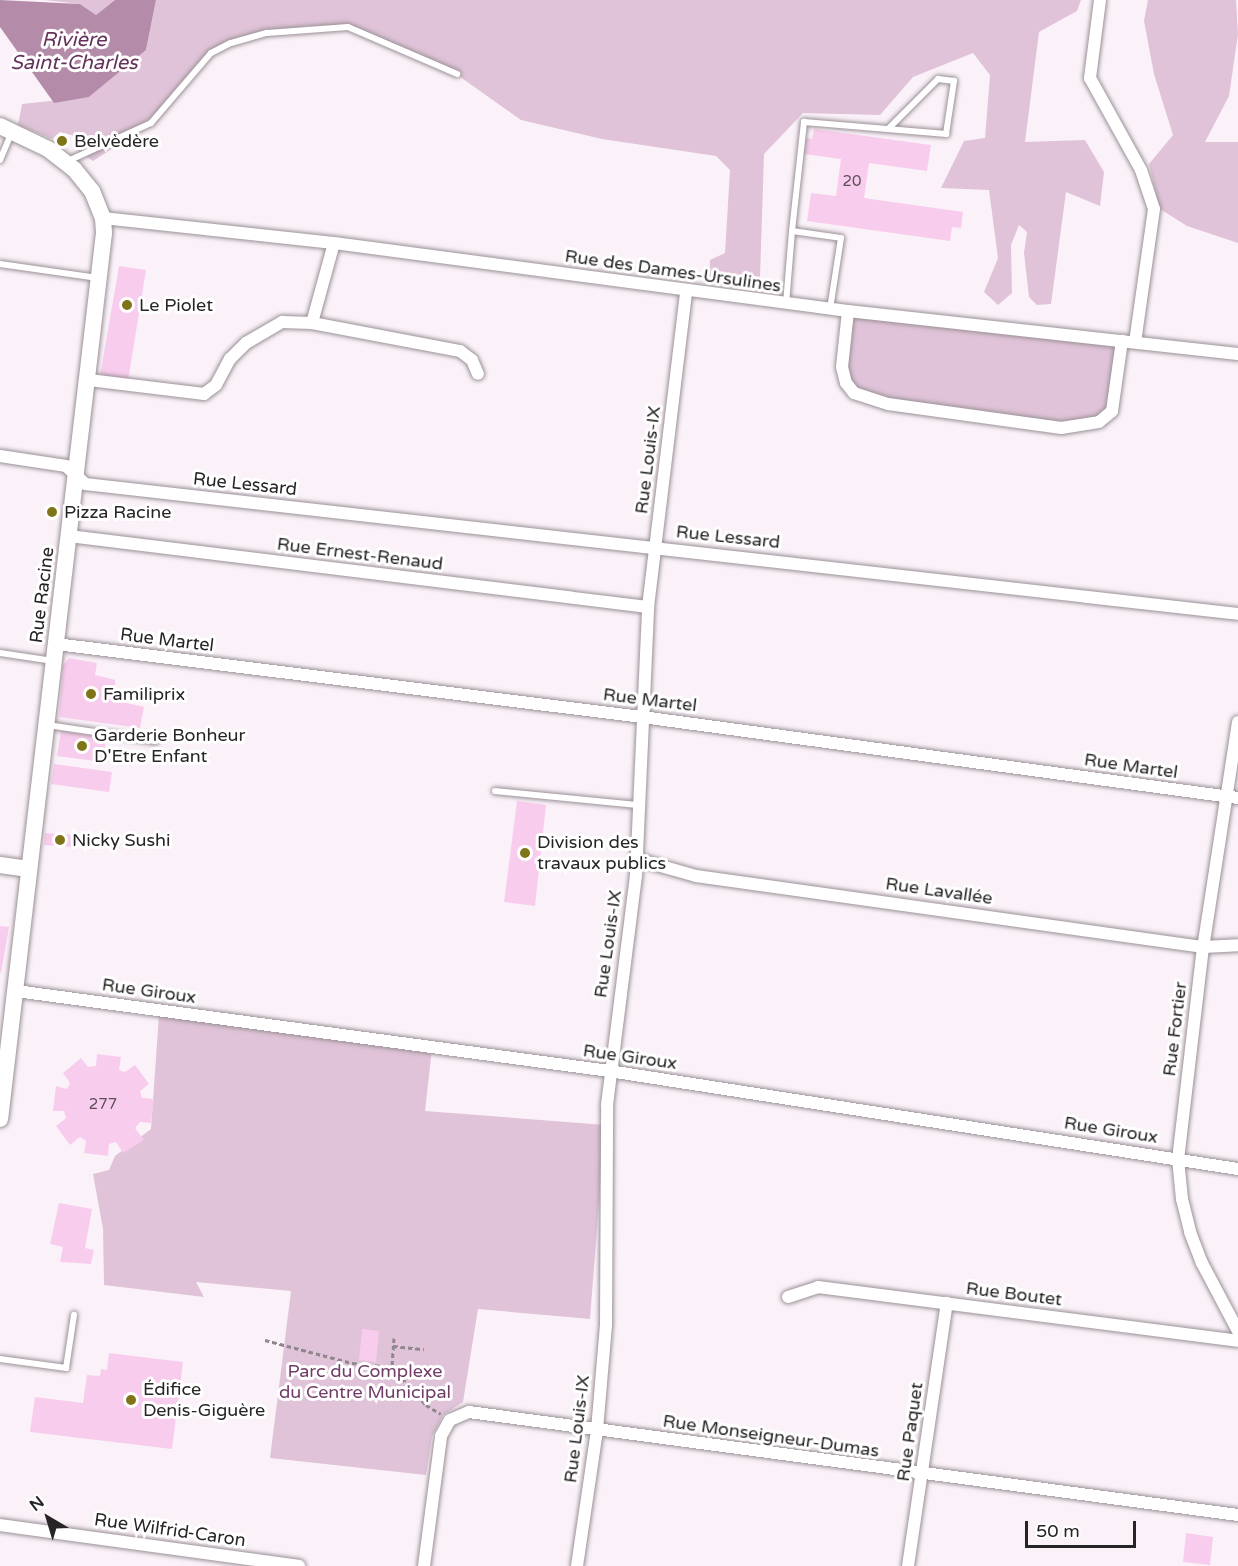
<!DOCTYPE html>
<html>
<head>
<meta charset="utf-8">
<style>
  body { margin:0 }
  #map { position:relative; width:1238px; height:1566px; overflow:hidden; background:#fbf2f9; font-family:"Varela Round",sans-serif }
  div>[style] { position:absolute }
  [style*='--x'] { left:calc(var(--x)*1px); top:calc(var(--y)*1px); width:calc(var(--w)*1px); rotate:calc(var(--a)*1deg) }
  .green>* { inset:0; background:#e0c3d8 }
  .water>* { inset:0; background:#b48caa }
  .building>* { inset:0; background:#f8cced }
  .path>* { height:3px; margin-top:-1.5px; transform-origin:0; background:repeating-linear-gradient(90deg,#8e888c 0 4.5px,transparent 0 7.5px) }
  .roads { filter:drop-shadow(0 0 2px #9a9197) drop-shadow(0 0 2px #9a9197) }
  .service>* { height:6px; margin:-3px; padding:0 3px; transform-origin:3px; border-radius:3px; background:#fff }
  .minor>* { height:12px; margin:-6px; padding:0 6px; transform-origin:6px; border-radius:6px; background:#fff }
  .secondary>* { height:16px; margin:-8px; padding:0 8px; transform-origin:8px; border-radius:8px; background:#fff }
  .dots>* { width:16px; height:16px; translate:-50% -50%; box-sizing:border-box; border:3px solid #fff; border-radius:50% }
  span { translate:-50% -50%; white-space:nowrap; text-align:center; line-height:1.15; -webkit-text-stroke:6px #fff; paint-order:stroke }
  .number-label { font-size:15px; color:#5b4e58 }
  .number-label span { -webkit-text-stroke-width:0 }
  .poi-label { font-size:18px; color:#272426 }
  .left { translate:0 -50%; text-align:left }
  .street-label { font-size:18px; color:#272426 }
  .park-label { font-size:18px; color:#713c66 }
  .water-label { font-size:20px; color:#65315a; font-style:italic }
  .north { position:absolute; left:18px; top:1488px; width:60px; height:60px; -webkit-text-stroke:4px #fff; paint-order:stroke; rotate:322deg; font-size:16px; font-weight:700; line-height:24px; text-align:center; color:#272426 }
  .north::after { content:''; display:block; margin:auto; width:21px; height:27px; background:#272426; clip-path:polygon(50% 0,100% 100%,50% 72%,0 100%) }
  .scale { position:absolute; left:1025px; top:1521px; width:111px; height:27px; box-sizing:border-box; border:3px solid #272426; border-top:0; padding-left:8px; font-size:18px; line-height:21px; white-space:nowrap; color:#272426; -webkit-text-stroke:4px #fff; paint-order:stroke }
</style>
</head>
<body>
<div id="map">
  <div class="green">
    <i style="clip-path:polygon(45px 0,115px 0,96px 15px,80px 4px)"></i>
    <i style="clip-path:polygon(156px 0,1081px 0,1077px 11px,1039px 32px,1025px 142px,1085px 140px,1104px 172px,1100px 206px,1066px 192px,1051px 304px,1037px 305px,1029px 297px,1024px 253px,1027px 232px,1019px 225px,1011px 245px,1012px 293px,998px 305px,984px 292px,998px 258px,989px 190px,941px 188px,964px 141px,985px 138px,990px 75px,973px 53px,913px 77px,880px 115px,803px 113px,764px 154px,760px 278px,709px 277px,710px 260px,725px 253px,730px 170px,716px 156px,602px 139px,521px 120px,456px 74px,349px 27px,307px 26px,233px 42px,209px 55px,151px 123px,93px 161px,78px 151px,75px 136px,60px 132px,52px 139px,18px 125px,22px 104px,89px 97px,146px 50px)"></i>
    <i style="clip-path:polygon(1148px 0,1236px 0,1238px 34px,1229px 96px,1205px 142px,1238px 142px,1238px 243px,1187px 226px,1160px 209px,1149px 164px,1173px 135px,1154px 74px,1144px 21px)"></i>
    <i style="clip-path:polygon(848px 311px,1122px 341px,1112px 411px,1083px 426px,888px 404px,846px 383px)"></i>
    <i style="clip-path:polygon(159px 1015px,432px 1049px,425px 1111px,605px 1125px,590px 1319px,478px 1309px,463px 1402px,443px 1415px,432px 1436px,426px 1475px,270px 1458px,291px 1291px,196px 1282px,204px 1297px,104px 1285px,103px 1229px,93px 1174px,109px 1170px,115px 1156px,151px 1129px)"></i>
  </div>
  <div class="water">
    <i style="clip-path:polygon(0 0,80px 4px,96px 15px,115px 0,156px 0,146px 50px,89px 97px,54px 103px,0 27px)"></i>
  </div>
  <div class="building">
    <i style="clip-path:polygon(814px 129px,931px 145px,927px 171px,869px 163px,864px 198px,963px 212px,961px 228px,952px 227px,950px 241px,807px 221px,811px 193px,836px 196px,841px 159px,804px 154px,806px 138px,812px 139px)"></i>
    <i style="clip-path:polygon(119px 266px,146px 270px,128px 381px,100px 376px)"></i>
    <i style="clip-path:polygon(69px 658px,97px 663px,95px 675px,115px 680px,115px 692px,129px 696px,127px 703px,144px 707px,140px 728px,59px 717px,63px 665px)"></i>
    <i style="clip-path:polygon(61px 731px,106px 737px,103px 762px,57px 756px)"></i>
    <i style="clip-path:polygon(54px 764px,112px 772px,109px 792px,51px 784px)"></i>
    <i style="clip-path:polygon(517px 801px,546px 805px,535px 906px,504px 902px)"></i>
    <i style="clip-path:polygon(45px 833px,76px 835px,76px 847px,44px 845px)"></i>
    <i style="clip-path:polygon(0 926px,9px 927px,1px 973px,0 973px)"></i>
    <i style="clip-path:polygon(97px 1054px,121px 1057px,119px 1070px,125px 1072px,135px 1065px,149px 1084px,140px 1091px,142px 1098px,154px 1099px,151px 1123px,140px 1122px,135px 1128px,144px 1140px,123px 1153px,116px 1142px,109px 1144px,108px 1156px,84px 1153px,86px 1141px,80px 1137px,70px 1145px,56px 1126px,66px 1118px,64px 1111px,53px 1111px,56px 1086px,67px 1089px,70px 1083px,63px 1073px,81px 1058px,88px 1067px,96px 1066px)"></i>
    <i style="clip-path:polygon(59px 1203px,92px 1209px,85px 1248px,94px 1250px,91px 1264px,60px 1262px,63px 1247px,50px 1244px)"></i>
    <i style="clip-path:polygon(362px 1329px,379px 1331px,376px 1362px,359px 1360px)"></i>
    <i style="clip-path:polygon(109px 1353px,183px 1362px,172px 1449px,30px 1432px,35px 1397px,83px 1403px,87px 1375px,100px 1376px,101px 1369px,107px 1370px)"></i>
    <i style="clip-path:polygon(1186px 1533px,1213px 1537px,1210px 1565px,1183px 1562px)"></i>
  </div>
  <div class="path">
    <i style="--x:394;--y:1338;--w:29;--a:94"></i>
    <i style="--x:392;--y:1367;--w:51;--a:48.2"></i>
    <i style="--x:426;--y:1405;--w:17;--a:31"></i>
    <i style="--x:265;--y:1340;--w:90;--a:14.8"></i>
    <i style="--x:352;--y:1363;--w:40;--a:5.7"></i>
    <i style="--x:393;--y:1346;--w:31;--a:6"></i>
  </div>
  <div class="roads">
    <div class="service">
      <i style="--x:0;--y:160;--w:30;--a:-67"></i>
      <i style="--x:68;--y:161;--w:91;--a:-24.6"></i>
      <i style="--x:151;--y:123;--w:92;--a:-49.4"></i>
      <i style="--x:211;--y:53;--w:22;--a:-27"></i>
      <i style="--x:231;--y:43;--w:37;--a:-16"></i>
      <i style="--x:267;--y:33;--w:81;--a:-4.2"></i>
      <i style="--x:348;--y:27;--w:119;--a:23.3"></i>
      <i style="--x:792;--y:231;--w:110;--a:-83.7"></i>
      <i style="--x:804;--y:122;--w:143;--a:4.8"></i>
      <i style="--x:946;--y:134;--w:54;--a:-81.4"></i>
      <i style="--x:954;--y:81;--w:16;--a:-173"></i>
      <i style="--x:938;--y:79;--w:69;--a:135"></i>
      <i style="--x:0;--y:264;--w:99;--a:8.1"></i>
      <i style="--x:786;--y:304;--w:73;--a:-85.3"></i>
      <i style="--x:792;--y:231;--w:49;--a:8.1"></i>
      <i style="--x:841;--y:238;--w:72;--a:98.8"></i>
      <i style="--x:0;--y:653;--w:54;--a:8.6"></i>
      <i style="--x:47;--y:725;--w:110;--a:8.4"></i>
      <i style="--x:495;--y:791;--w:145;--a:5.6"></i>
      <i style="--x:0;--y:1359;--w:67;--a:7.8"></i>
      <i style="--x:66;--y:1368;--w:54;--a:-81.4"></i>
    </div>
    <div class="minor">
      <i style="--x:1100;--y:0;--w:79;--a:97.3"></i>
      <i style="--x:1090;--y:78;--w:105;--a:61"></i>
      <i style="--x:1141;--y:170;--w:41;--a:71.6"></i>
      <i style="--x:1154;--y:209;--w:134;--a:98.1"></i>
      <i style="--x:103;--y:218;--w:232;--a:6.2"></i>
      <i style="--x:334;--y:243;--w:518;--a:7.54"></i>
      <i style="--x:848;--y:311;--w:392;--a:6.3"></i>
      <i style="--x:334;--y:243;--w:83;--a:105.4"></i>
      <i style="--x:312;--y:323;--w:151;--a:10.7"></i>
      <i style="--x:460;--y:351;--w:15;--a:37"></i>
      <i style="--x:472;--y:360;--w:15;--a:67"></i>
      <i style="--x:848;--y:311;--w:56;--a:96.1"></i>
      <i style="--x:842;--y:367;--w:16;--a:76"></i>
      <i style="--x:846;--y:383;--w:13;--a:51"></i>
      <i style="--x:854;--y:393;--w:36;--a:18"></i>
      <i style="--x:888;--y:404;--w:175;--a:7.9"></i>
      <i style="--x:1061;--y:428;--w:38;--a:-9"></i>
      <i style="--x:1099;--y:422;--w:17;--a:-40"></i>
      <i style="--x:1112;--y:411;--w:71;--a:-81.9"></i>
      <i style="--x:89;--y:380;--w:116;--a:6.9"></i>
      <i style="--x:204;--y:394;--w:15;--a:-37"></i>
      <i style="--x:216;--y:385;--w:30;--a:-62"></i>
      <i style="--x:230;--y:359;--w:23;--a:-45"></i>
      <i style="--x:246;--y:343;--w:42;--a:-30.3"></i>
      <i style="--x:282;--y:322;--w:30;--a:2"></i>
      <i style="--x:0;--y:456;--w:67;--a:8.6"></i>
      <i style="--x:66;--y:466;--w:26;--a:43"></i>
      <i style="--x:85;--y:484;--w:1160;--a:6.43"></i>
      <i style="--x:69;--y:536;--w:583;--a:6.99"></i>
      <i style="--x:56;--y:644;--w:591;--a:7.1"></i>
      <i style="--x:642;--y:717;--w:601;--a:7.74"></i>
      <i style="--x:1238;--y:722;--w:228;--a:98.8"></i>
      <i style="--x:1203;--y:947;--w:213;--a:96.7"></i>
      <i style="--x:1178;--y:1159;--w:40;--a:84.3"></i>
      <i style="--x:1182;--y:1199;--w:34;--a:76"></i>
      <i style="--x:1190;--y:1232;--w:33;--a:69"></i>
      <i style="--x:1202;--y:1263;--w:77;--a:62.1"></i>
      <i style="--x:636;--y:859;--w:62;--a:15.8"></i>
      <i style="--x:696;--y:876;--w:512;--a:7.97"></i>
      <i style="--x:1203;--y:947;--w:35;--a:-3"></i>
      <i style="--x:16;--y:991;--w:598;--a:7.68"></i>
      <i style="--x:609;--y:1071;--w:637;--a:8.86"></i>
      <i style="--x:788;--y:1297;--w:32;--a:-18"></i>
      <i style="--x:818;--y:1287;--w:423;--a:7.3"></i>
      <i style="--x:0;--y:1525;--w:302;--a:7.8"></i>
      <i style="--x:424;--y:1566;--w:131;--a:-82.5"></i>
      <i style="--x:441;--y:1436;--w:18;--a:-61"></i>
      <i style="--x:450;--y:1420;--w:21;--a:-23"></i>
      <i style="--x:469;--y:1412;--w:776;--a:7.63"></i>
      <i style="--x:577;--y:1566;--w:137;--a:-81.6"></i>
      <i style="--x:597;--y:1430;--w:105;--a:-85.1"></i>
      <i style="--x:606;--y:1325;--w:220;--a:-89.7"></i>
      <i style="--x:607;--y:1105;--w:232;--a:-82.8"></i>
      <i style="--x:636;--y:875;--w:268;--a:-87.4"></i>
      <i style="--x:648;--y:607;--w:318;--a:-83.1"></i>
      <i style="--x:908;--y:1566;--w:266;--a:-81.6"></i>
    </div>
    <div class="secondary">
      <i style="--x:0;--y:126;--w:53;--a:25.6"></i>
      <i style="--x:48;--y:149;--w:33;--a:38"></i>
      <i style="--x:74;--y:169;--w:28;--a:51"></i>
      <i style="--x:92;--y:191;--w:29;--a:68"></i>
      <i style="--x:103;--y:218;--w:15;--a:86"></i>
      <i style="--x:104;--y:233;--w:892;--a:96.69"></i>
      <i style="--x:0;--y:865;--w:29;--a:8"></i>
    </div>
  </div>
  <div class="dots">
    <i style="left:62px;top:141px;background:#7f7417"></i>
    <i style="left:127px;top:305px;background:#7f7417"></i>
    <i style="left:52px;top:512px;background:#7f7417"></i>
    <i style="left:91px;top:694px;background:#7f7417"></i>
    <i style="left:82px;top:746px;background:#7f7417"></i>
    <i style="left:60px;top:840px;background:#7f7417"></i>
    <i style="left:525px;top:853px;background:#7f7417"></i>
    <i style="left:131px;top:1400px;background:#7f7417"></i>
  </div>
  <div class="number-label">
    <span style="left:852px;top:182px">20</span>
    <span style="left:103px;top:1105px">277</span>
  </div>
  <div class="poi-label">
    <span class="left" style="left:74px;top:141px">Belvèdère</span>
    <span class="left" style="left:139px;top:305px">Le Piolet</span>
    <span class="left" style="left:64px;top:512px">Pizza Racine</span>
    <span class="left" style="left:103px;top:694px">Familiprix</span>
    <span class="left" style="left:94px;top:746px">Garderie Bonheur<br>D'Etre Enfant</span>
    <span class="left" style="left:72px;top:840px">Nicky Sushi</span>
    <span class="left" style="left:537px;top:853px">Division des<br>travaux publics</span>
    <span class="left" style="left:143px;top:1400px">Édifice<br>Denis-Giguère</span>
  </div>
  <div class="street-label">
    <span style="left:673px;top:271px;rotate:8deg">Rue des Dames-Ursulines</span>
    <span style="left:648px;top:460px;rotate:-83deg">Rue Louis-IX</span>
    <span style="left:245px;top:484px;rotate:6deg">Rue Lessard</span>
    <span style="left:728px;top:537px;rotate:6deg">Rue Lessard</span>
    <span style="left:360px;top:554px;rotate:7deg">Rue Ernest-Renaud</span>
    <span style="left:42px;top:595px;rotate:-83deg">Rue Racine</span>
    <span style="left:167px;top:640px;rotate:7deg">Rue Martel</span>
    <span style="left:650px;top:700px;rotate:7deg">Rue Martel</span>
    <span style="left:1131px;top:766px;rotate:8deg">Rue Martel</span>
    <span style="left:939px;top:891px;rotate:8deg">Rue Lavallée</span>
    <span style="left:608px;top:944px;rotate:-82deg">Rue Louis-IX</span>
    <span style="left:149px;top:991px;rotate:8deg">Rue Giroux</span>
    <span style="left:1175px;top:1029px;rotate:-83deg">Rue Fortier</span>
    <span style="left:630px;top:1057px;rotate:8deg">Rue Giroux</span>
    <span style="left:1111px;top:1130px;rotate:9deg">Rue Giroux</span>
    <span style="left:1014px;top:1294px;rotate:7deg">Rue Boutet</span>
    <span style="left:577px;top:1429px;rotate:-83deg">Rue Louis-IX</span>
    <span style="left:910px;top:1432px;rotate:-82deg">Rue Paquet</span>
    <span style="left:771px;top:1436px;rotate:8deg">Rue Monseigneur-Dumas</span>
    <span style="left:170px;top:1530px;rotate:8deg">Rue Wilfrid-Caron</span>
  </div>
  <div class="park-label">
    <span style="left:365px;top:1382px">Parc du Complexe<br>du Centre Municipal</span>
  </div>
  <div class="water-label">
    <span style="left:74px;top:52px">Rivière<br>Saint-Charles</span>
  </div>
  <div class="north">N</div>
  <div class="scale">50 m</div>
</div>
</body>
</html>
